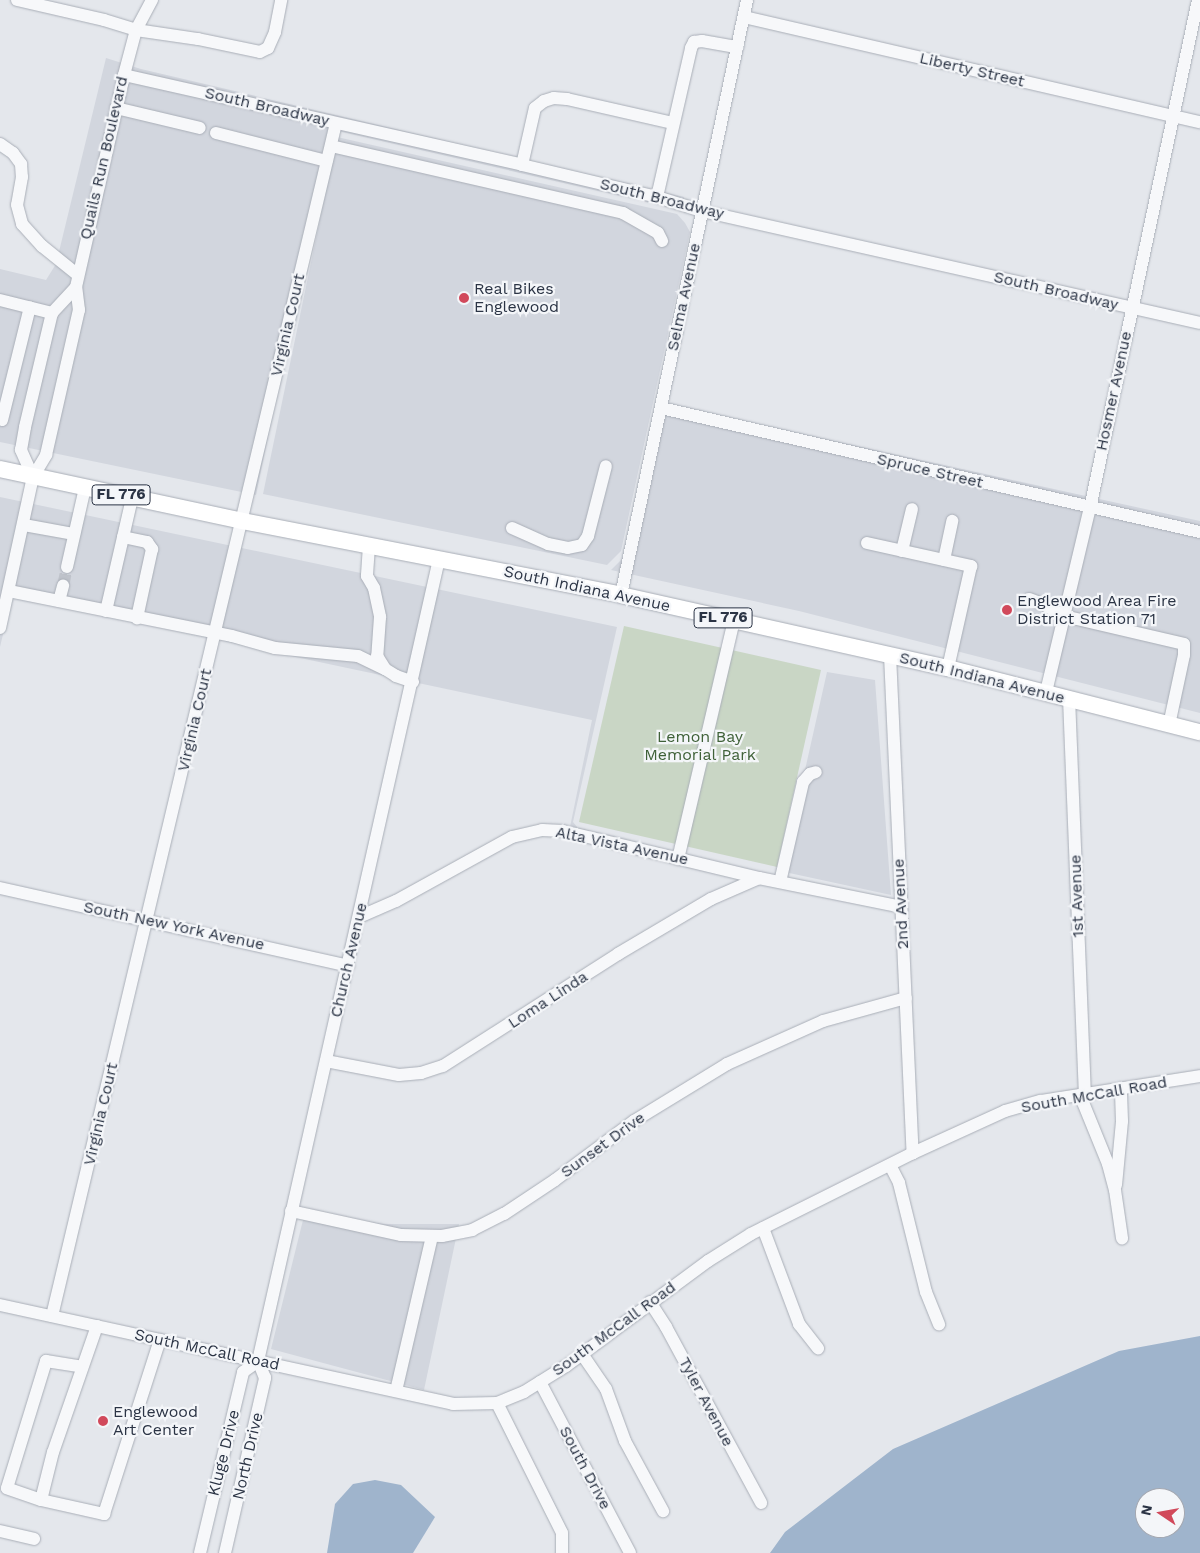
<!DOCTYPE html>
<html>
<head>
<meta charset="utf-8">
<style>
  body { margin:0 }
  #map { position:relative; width:1200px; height:1553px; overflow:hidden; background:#e4e7ec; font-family:"Work Sans",sans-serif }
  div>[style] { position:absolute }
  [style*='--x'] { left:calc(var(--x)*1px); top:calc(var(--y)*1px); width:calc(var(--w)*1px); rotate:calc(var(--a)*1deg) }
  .built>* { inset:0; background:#d2d6de }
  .green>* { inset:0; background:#c9d6c5 }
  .water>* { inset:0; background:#9fb4cc }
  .minor-tunnel>* { height:12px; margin-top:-6px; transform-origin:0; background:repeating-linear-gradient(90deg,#bfc3cb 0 12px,transparent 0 18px) }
  .roads { filter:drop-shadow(0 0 1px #a9aeb7) drop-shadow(0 0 1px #a9aeb7) }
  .minor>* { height:12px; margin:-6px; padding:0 6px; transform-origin:6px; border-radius:6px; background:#f7f8fa }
  .major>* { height:16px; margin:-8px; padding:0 8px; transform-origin:8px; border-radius:8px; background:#fff }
  .dots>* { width:14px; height:14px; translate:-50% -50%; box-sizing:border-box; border:2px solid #f4f6f9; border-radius:50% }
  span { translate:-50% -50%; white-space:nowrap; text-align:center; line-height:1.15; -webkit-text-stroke:4.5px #f4f6f9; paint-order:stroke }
  .shield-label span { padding:1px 4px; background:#f4f6f9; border:1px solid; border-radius:4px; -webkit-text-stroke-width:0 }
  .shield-label { font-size:15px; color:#2b3445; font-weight:700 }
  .street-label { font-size:16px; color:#2b3445 }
  .poi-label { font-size:16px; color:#2b3445 }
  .left { translate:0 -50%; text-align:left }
  .park-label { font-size:16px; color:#3f6138 }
  .north { position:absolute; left:1135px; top:1488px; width:50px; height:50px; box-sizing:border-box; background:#f4f6f9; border:1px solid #a4a8b1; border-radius:50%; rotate:282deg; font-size:14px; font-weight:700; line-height:20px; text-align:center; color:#2b3445 }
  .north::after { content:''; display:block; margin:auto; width:18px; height:22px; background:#d1495b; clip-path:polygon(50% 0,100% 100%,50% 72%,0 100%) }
</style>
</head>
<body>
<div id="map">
  <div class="built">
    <i style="clip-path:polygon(106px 58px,141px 69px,684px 197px,681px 210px,338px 131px,330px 136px,256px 495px,0 442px,0 269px,46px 280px,56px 264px)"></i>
    <i style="clip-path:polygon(337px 137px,677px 214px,685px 223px,690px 232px,621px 551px,607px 565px,263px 494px)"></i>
    <i style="clip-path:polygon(660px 403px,1200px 521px,1200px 713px,799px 611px,611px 570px,626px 555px)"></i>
    <i style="clip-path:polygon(0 497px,617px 627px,573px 822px,578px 828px,634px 840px,570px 827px,592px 720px,272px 652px,13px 592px,0 647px)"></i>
    <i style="clip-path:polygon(827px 672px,875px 680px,891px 895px,780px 871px,783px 868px)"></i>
    <i style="clip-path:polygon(305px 1212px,383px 1224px,459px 1224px,424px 1390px,271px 1349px)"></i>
  </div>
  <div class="green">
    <i style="clip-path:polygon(624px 626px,821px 670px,777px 867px,579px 822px)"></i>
  </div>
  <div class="water">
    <i style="clip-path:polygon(evenodd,1200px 1336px,1200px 1553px,770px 1553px,785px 1532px,893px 1449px,1119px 1351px,1200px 1336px,1145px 1498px,1175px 1498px,1175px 1528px,1145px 1528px,1145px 1498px)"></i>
    <i style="clip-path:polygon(375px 1480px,401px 1485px,435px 1517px,413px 1553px,327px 1553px,335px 1504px,353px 1484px)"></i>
  </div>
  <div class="minor-tunnel">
    <i style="--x:63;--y:586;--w:19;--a:-78"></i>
  </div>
  <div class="roads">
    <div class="minor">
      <i style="--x:17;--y:0;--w:89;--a:12.9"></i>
      <i style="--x:104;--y:20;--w:34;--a:17"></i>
      <i style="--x:136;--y:30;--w:63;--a:8.3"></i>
      <i style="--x:198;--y:39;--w:63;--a:11.8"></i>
      <i style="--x:260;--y:52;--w:9;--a:-27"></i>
      <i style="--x:268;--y:48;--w:17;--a:-66"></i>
      <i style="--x:275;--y:32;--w:33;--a:-79"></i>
      <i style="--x:744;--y:17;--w:468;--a:13"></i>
      <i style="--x:124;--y:75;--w:408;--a:12.7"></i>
      <i style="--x:522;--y:165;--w:139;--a:13.3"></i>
      <i style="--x:657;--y:197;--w:47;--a:17.3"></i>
      <i style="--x:702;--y:211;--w:510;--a:12.67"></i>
      <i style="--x:116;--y:108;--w:86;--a:13.4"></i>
      <i style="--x:216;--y:133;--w:114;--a:14.2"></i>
      <i style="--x:0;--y:144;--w:16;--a:35"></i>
      <i style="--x:13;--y:153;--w:14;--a:54"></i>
      <i style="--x:21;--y:164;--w:13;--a:86"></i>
      <i style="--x:22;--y:177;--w:28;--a:100"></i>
      <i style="--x:17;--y:205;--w:20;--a:75"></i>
      <i style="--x:22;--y:224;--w:30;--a:48"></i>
      <i style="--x:42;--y:246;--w:46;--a:38.9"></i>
      <i style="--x:331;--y:146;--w:300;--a:12.9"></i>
      <i style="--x:623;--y:213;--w:40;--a:29.7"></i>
      <i style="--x:658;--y:233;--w:9;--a:63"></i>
      <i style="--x:522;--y:165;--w:58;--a:-77.2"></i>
      <i style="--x:535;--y:108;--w:11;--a:-38"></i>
      <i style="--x:544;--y:101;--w:10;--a:-17"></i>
      <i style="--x:554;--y:98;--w:13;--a:4"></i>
      <i style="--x:567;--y:99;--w:109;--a:12.8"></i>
      <i style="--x:657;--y:197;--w:153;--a:-77.1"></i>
      <i style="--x:691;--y:48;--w:7;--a:-63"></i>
      <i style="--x:694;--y:42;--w:8;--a:-7"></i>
      <i style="--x:702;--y:41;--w:36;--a:10"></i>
      <i style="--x:0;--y:300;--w:54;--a:14"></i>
      <i style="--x:661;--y:408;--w:553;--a:12.96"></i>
      <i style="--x:2;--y:420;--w:116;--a:-76.1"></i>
      <i style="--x:33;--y:477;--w:30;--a:-114"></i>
      <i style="--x:21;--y:450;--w:23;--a:-80"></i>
      <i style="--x:25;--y:427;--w:117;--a:-76.7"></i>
      <i style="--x:52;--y:313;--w:35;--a:-47"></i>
      <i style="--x:24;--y:525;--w:51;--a:10.2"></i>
      <i style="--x:512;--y:528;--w:39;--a:24"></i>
      <i style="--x:548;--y:544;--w:20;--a:11"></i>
      <i style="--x:568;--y:548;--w:14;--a:-12"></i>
      <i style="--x:582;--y:545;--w:11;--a:-56"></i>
      <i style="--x:588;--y:536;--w:72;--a:-75.6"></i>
      <i style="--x:123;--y:537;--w:25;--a:12"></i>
      <i style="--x:147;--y:542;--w:9;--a:54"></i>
      <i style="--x:152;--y:549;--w:71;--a:102.3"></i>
      <i style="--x:867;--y:543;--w:107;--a:12.5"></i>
      <i style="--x:971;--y:566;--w:105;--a:102.7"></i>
      <i style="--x:369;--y:546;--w:30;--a:94"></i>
      <i style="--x:367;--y:576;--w:14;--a:60"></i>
      <i style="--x:374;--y:588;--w:30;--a:78"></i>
      <i style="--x:380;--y:617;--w:39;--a:94"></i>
      <i style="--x:377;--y:656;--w:15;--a:58"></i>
      <i style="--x:385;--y:669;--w:13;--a:32"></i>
      <i style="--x:396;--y:676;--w:18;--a:19"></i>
      <i style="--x:902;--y:551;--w:43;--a:-76.6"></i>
      <i style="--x:944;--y:560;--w:40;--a:-78"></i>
      <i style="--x:67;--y:567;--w:81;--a:-77.2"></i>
      <i style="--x:9;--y:591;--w:227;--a:11.4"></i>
      <i style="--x:232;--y:636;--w:45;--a:15.6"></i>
      <i style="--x:275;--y:648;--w:83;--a:5.5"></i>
      <i style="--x:358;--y:656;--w:30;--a:26"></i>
      <i style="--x:621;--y:595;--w:608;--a:-78.04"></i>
      <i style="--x:1029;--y:599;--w:15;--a:20"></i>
      <i style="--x:1043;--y:604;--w:24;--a:30"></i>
      <i style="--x:1064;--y:616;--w:123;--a:13.1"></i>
      <i style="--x:1184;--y:644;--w:11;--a:90"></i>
      <i style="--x:1184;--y:655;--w:72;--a:102.1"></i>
      <i style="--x:59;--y:601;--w:16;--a:-75"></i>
      <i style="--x:106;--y:611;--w:116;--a:-77"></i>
      <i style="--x:0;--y:628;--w:155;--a:-77.7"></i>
      <i style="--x:33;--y:477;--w:26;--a:-59"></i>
      <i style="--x:46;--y:455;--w:149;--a:-77.2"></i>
      <i style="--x:79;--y:310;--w:23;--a:-97"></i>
      <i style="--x:76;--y:287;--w:217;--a:-77.2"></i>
      <i style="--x:124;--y:75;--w:47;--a:-75.1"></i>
      <i style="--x:136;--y:30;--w:34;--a:-62"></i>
      <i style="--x:890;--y:655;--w:499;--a:87.4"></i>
      <i style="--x:1046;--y:692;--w:189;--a:-76.6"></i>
      <i style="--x:1090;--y:508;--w:519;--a:-78"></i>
      <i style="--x:1069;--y:698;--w:396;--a:87.7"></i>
      <i style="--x:678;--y:859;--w:245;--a:-76.8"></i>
      <i style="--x:780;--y:882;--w:103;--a:-77"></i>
      <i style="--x:803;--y:782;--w:11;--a:-49"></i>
      <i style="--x:810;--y:774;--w:6;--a:-18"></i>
      <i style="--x:0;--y:888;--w:357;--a:12.6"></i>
      <i style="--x:359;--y:917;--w:40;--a:-23.4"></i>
      <i style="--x:396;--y:901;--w:132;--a:-28.9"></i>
      <i style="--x:512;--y:837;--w:31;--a:-13"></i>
      <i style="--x:542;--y:830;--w:21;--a:3"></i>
      <i style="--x:563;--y:831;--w:202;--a:13.5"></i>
      <i style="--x:759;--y:878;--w:145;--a:11.5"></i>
      <i style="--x:326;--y:1061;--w:74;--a:10.9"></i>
      <i style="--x:399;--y:1075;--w:22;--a:-5"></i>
      <i style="--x:421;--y:1073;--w:23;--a:-18"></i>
      <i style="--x:443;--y:1066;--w:208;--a:-32.6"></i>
      <i style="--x:618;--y:954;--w:108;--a:-30.6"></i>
      <i style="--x:711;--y:899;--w:52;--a:-23.6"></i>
      <i style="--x:1080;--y:1095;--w:74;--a:67.9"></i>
      <i style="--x:1108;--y:1164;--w:27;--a:75"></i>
      <i style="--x:1115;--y:1190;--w:49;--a:81.7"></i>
      <i style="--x:890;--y:1165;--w:20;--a:63"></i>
      <i style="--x:899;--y:1183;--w:112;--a:76.1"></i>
      <i style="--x:926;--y:1292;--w:35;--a:68"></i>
      <i style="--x:1116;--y:1185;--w:64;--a:-84.6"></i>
      <i style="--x:1122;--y:1121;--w:33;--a:-92"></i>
      <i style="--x:291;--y:1211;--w:113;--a:12.3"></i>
      <i style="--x:401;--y:1235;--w:41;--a:1.4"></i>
      <i style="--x:442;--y:1236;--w:31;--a:-11"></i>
      <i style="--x:472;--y:1230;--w:36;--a:-27"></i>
      <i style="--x:504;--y:1214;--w:61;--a:-33.7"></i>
      <i style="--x:555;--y:1180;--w:99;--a:-36.8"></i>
      <i style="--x:634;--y:1121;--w:109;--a:-31.5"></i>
      <i style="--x:727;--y:1064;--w:105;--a:-24.1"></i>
      <i style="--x:823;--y:1021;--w:86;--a:-15.5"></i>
      <i style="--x:763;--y:1228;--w:103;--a:69.4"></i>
      <i style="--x:799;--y:1324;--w:31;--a:52"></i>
      <i style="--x:650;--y:1302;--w:30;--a:57"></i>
      <i style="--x:666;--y:1327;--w:200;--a:61.6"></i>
      <i style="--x:0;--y:1305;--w:464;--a:12.3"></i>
      <i style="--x:453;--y:1404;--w:44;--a:-1.3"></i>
      <i style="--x:497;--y:1403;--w:29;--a:-22"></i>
      <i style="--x:524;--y:1392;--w:49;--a:-31.8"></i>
      <i style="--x:566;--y:1366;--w:177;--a:-36.5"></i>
      <i style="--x:708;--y:1261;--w:51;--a:-32.1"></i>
      <i style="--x:751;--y:1234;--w:181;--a:-26.6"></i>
      <i style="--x:913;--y:1153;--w:101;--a:-24.5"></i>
      <i style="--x:1005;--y:1111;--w:37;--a:-16"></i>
      <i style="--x:1041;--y:1101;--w:161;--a:-8.9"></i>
      <i style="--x:52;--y:1316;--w:1226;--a:-76.61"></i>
      <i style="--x:97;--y:1326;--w:133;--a:109.2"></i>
      <i style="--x:53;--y:1452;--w:49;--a:104"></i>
      <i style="--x:41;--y:1500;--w:65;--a:12.5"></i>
      <i style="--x:104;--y:1514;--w:183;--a:-72.2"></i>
      <i style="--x:582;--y:1354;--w:42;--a:55.6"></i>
      <i style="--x:606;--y:1389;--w:55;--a:69.9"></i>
      <i style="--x:625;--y:1441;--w:80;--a:61.5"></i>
      <i style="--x:258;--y:1361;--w:822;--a:-77.28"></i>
      <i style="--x:540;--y:1382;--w:193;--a:62.2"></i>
      <i style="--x:396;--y:1391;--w:159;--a:-76.9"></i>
      <i style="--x:497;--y:1403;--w:145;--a:63.4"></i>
      <i style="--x:562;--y:1533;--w:20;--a:90"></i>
      <i style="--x:41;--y:1500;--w:36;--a:-161"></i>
      <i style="--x:7;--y:1488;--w:133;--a:-72.9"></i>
      <i style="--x:46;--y:1361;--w:36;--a:9"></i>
      <i style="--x:0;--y:1531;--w:35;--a:13"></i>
      <i style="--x:200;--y:1553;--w:186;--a:-76.6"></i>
      <i style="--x:243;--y:1372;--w:19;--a:-36"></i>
      <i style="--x:225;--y:1553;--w:180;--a:-77.1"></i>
      <i style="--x:265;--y:1378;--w:18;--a:-112"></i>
    </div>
    <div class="major">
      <i style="--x:0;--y:469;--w:248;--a:12.1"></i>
      <i style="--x:242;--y:521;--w:386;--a:11"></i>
      <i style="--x:621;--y:595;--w:335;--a:12.6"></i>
      <i style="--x:948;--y:668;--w:260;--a:14.3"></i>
    </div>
  </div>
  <div class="dots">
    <i style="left:464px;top:298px;background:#d1495b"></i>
    <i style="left:1007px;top:610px;background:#d1495b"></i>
    <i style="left:103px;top:1421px;background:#d1495b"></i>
  </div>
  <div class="shield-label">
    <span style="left:121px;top:495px">FL 776</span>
    <span style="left:723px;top:618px">FL 776</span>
  </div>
  <div class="street-label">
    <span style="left:972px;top:70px;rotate:13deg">Liberty Street</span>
    <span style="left:267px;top:107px;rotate:13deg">South Broadway</span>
    <span style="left:104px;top:158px;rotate:-77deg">Quails Run Boulevard</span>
    <span style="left:662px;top:199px;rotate:14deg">South Broadway</span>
    <span style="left:1056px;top:291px;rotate:13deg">South Broadway</span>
    <span style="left:684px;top:297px;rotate:-78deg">Selma Avenue</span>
    <span style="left:288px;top:325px;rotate:-77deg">Virginia Court</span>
    <span style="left:1114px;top:391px;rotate:-78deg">Hosmer Avenue</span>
    <span style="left:930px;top:471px;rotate:13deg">Spruce Street</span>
    <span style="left:587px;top:589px;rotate:12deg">South Indiana Avenue</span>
    <span style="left:982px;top:678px;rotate:14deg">South Indiana Avenue</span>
    <span style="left:195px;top:720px;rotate:-77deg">Virginia Court</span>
    <span style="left:622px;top:846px;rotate:12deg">Alta Vista Avenue</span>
    <span style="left:1077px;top:896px;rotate:-92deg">1st Avenue</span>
    <span style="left:901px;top:904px;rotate:-93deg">2nd Avenue</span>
    <span style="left:174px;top:926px;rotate:12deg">South New York Avenue</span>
    <span style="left:349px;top:960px;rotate:-77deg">Church Avenue</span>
    <span style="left:548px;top:1000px;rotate:-33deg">Loma Linda</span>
    <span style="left:1094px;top:1095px;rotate:-10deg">South McCall Road</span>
    <span style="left:101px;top:1114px;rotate:-77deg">Virginia Court</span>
    <span style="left:603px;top:1145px;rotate:-36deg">Sunset Drive</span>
    <span style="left:614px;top:1329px;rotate:-36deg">South McCall Road</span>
    <span style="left:207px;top:1350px;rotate:12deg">South McCall Road</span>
    <span style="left:706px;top:1402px;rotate:62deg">Tyler Avenue</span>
    <span style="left:224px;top:1453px;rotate:-76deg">Kluge Drive</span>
    <span style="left:248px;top:1456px;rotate:-77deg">North Drive</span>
    <span style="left:585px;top:1468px;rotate:62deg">South Drive</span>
  </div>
  <div class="poi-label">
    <span class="left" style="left:474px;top:298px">Real Bikes<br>Englewood</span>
    <span class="left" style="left:1017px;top:610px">Englewood Area Fire<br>District Station 71</span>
    <span class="left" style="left:113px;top:1421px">Englewood<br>Art Center</span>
  </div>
  <div class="park-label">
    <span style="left:700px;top:746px">Lemon Bay<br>Memorial Park</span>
  </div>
  <div class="north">N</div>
</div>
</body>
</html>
